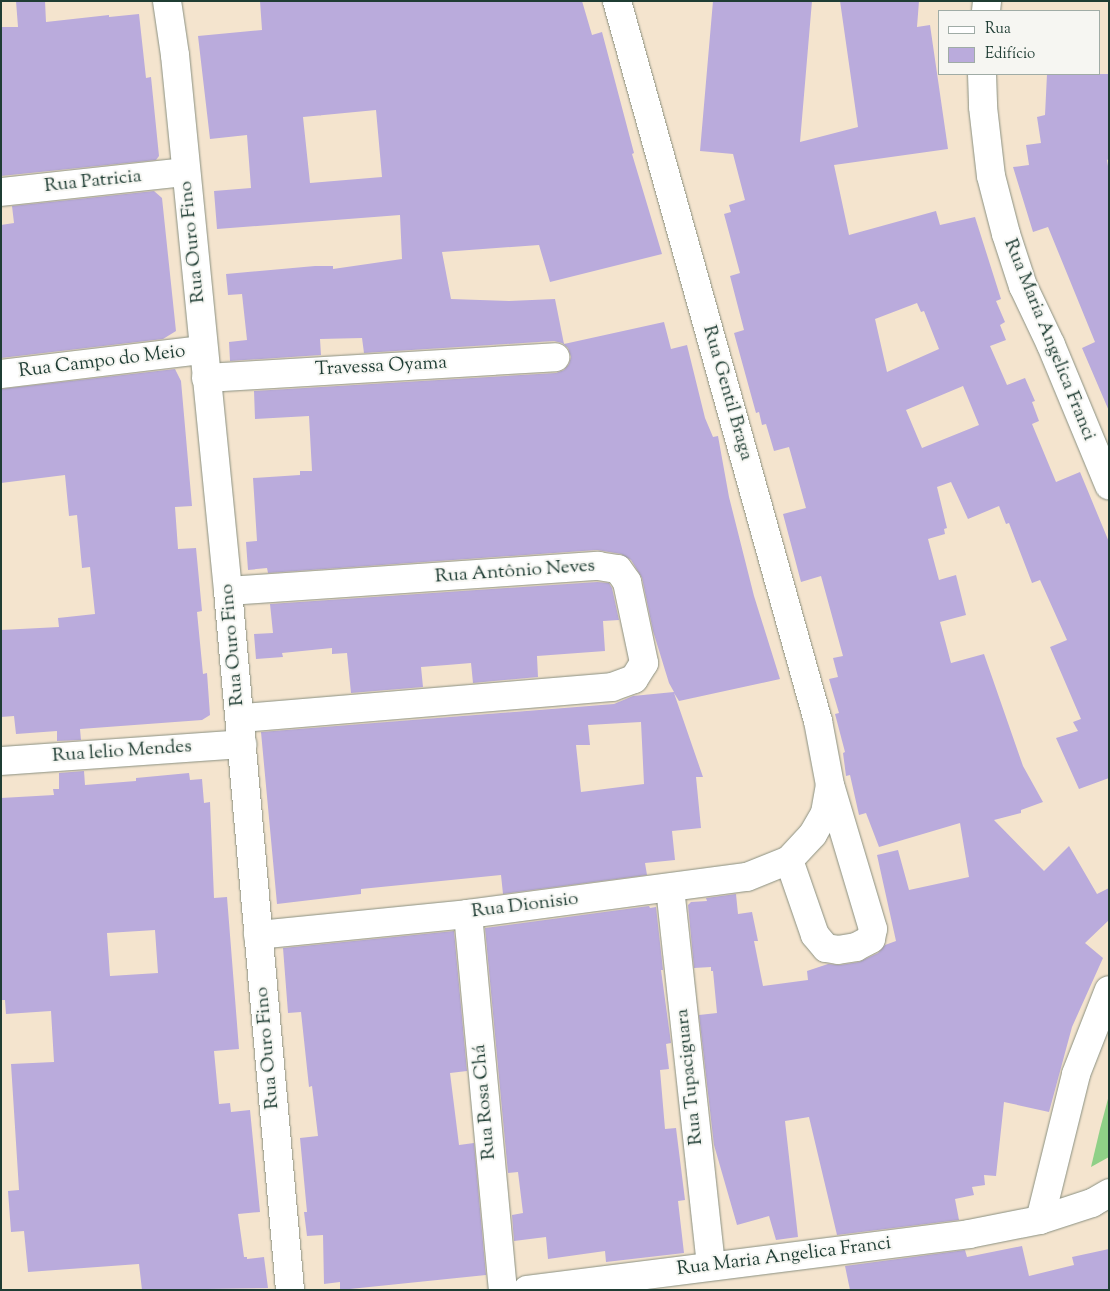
<!DOCTYPE html>
<html>
<head>
<meta charset="utf-8">
<style>
  body { margin:0 }
  #map { position:relative; width:1110px; height:1291px; overflow:hidden; background:#f4e4ce; font-family:"Sorts Mill Goudy",serif }
  div>[style] { position:absolute }
  [style*='--x'] { left:calc(var(--x)*1px); top:calc(var(--y)*1px); width:calc(var(--w)*1px); rotate:calc(var(--a)*1deg) }
  .green>* { inset:0; background:#8fd087 }
  .building>* { inset:0; background:#baabdc }
  .roads { filter:drop-shadow(0 0 1px #8a9081) drop-shadow(0 0 1px #8a9081) }
  .minor>* { height:28px; margin:-14px; padding:0 14px; transform-origin:14px; border-radius:14px; background:#fff }
  span { translate:-50% -50%; white-space:nowrap; text-align:center; line-height:1.15; -webkit-text-stroke:4px #f6f6f2; paint-order:stroke }
  .street-label { font-size:19px; color:#1f3d34 }
  .frame { position:absolute; inset:0; border:2px solid #1f3d34; pointer-events:none }
  .legend { position:absolute; left:938px; top:10px; width:162px; height:65px; box-sizing:border-box; background:#f6f6f2; border:1px solid #a0aca6; margin:0; padding:6px 9px; list-style:none; font-size:15px; color:#1f3d34 }
  .legend li { display:flex; align-items:center; gap:10px; height:25px }
  .legend b { width:25px; border:1px solid #a0aca6 }
</style>
</head>
<body>
<div id="map">
  <div class="green">
    <i style="clip-path:polygon(1109px 1095px,1109px 1157px,1091px 1167px,1100px 1129px)"></i>
  </div>
  <div class="building">
    <i style="clip-path:polygon(16px 1px,45px 1px,46px 22px,109px 15px,109px 17px,139px 14px,146px 78px,151px 77px,159px 156px,156px 160px,1px 176px,1px 27px,18px 27px)"></i>
    <i style="clip-path:polygon(evenodd,260px 1px,582px 1px,592px 35px,602px 32px,634px 153px,632px 154px,662px 254px,550px 282px,539px 245px,442px 252px,451px 299px,509px 301px,555px 299px,564px 344px,664px 322px,671px 349px,687px 345px,705px 418px,713px 437px,718px 436px,729px 497px,754px 596px,780px 679px,679px 701px,674px 693px,703px 777px,696px 777px,701px 828px,672px 831px,675px 860px,645px 863px,647px 875px,503px 894px,501px 875px,361px 889px,361px 894px,277px 904px,261px 732px,614px 704px,633px 696px,674px 692px,669px 683px,653px 631px,642px 578px,631px 560px,621px 554px,597px 550px,268px 573px,267px 568px,248px 570px,246px 542px,257px 541px,253px 478px,300px 475px,300px 471px,312px 471px,309px 416px,255px 419px,254px 391px,556px 373px,564px 370px,569px 364px,571px 357px,568px 348px,562px 343px,554px 341px,364px 353px,362px 338px,320px 339px,321px 355px,230px 361px,229px 342px,247px 340px,242px 294px,228px 295px,226px 274px,315px 266px,333px 266px,333px 269px,402px 259px,400px 215px,217px 229px,214px 191px,251px 188px,247px 135px,210px 139px,198px 36px,262px 30px,260px 1px,376px 110px,382px 177px,310px 183px,303px 117px,376px 110px,260px 1px,641px 722px,644px 784px,581px 792px,576px 745px,590px 745px,588px 725px,641px 722px)"></i>
    <i style="clip-path:polygon(evenodd,713px 1px,812px 1px,800px 142px,858px 127px,840px 1px,919px 1px,917px 27px,930px 25px,948px 149px,834px 165px,849px 235px,936px 211px,940px 225px,975px 217px,1001px 299px,996px 301px,1005px 322px,1000px 325px,1006px 340px,990px 346px,1007px 385px,1025px 378px,1035px 401px,1032px 402px,1039px 421px,1032px 424px,1056px 482px,1080px 472px,1109px 542px,1109px 778px,1079px 789px,1056px 738px,1078px 731px,1073px 722px,1081px 719px,1050px 647px,1067px 640px,1040px 580px,1032px 583px,1009px 523px,1006px 524px,999px 506px,968px 519px,951px 482px,937px 487px,947px 528px,944px 529px,945px 534px,928px 539px,939px 580px,956px 575px,966px 615px,940px 622px,951px 663px,984px 654px,1023px 766px,1043px 802px,1021px 810px,1021px 813px,994px 820px,1044px 871px,1069px 846px,1097px 894px,1109px 888px,1109px 920px,1085px 943px,1103px 958px,1072px 1027px,1049px 1112px,1004px 1102px,996px 1176px,984px 1175px,985px 1185px,972px 1187px,974px 1195px,955px 1199px,959px 1220px,837px 1235px,809px 1117px,785px 1121px,798px 1237px,776px 1240px,769px 1216px,737px 1225px,714px 1145px,699px 1015px,717px 1013px,713px 971px,711px 971px,711px 967px,694px 968px,688px 905px,691px 902px,707px 901px,706px 898px,736px 894px,738px 914px,752px 912px,758px 941px,754px 941px,763px 986px,808px 980px,807px 971px,828px 964px,840px 965px,859px 962px,878px 953px,885px 945px,896px 941px,877px 855px,898px 850px,909px 890px,969px 877px,960px 823px,879px 847px,866px 813px,859px 815px,850px 775px,846px 776px,843px 753px,845px 752px,835px 714px,839px 713px,829px 679px,838px 677px,833px 658px,843px 656px,821px 576px,801px 582px,783px 514px,806px 508px,789px 447px,774px 451px,766px 424px,762px 425px,759px 412px,756px 413px,734px 333px,744px 330px,730px 276px,740px 273px,724px 214px,731px 212px,729px 205px,745px 200px,733px 154px,700px 151px,713px 1px,917px 303px,921px 312px,924px 311px,939px 349px,887px 372px,875px 319px,917px 303px,713px 1px,963px 386px,979px 425px,922px 448px,906px 410px,963px 386px)"></i>
    <i style="clip-path:polygon(1047px 74px,1109px 74px,1109px 159px,1107px 160px,1109px 172px,1109px 411px,1082px 348px,1095px 342px,1048px 227px,1033px 232px,1013px 167px,1029px 165px,1026px 145px,1041px 143px,1037px 117px,1045px 115px)"></i>
    <i style="clip-path:polygon(154px 191px,162px 198px,176px 331px,163px 339px,1px 358px,1px 225px,14px 223px,12px 206px)"></i>
    <i style="clip-path:polygon(175px 369px,181px 381px,192px 506px,175px 507px,178px 549px,196px 548px,202px 611px,197px 612px,203px 674px,207px 673px,210px 715px,202px 720px,80px 729px,81px 740px,57px 741px,57px 731px,16px 734px,14px 716px,1px 717px,1px 630px,59px 627px,58px 618px,95px 614px,90px 567px,82px 568px,77px 515px,69px 516px,65px 475px,1px 483px,1px 389px)"></i>
    <i style="clip-path:polygon(597px 582px,609px 583px,612px 588px,619px 620px,603px 621px,605px 651px,537px 656px,538px 677px,473px 683px,471px 663px,447px 665px,421px 667px,423px 687px,351px 693px,347px 653px,332px 654px,332px 648px,282px 653px,283px 657px,256px 659px,254px 634px,273px 633px,270px 604px)"></i>
    <i style="clip-path:polygon(evenodd,84px 771px,85px 785px,136px 781px,136px 778px,189px 773px,190px 780px,202px 779px,204px 803px,210px 802px,214px 898px,227px 897px,239px 1049px,214px 1051px,219px 1104px,230px 1103px,231px 1112px,250px 1110px,260px 1212px,238px 1214px,244px 1257px,247px 1257px,247px 1259px,264px 1257px,268px 1288px,142px 1290px,139px 1264px,28px 1272px,24px 1231px,11px 1232px,8px 1191px,19px 1190px,11px 1064px,54px 1062px,51px 1011px,6px 1014px,5px 1000px,1px 1000px,1px 798px,54px 795px,53px 789px,59px 789px,59px 773px,84px 771px,155px 930px,158px 973px,110px 976px,107px 933px,155px 930px)"></i>
    <i style="clip-path:polygon(649px 906px,650px 908px,656px 907px,663px 970px,661px 970px,671px 1043px,666px 1044px,669px 1069px,660px 1070px,665px 1129px,676px 1128px,685px 1200px,678px 1201px,684px 1253px,606px 1262px,605px 1251px,548px 1259px,546px 1237px,514px 1241px,512px 1215px,523px 1213px,518px 1172px,508px 1173px,485px 928px)"></i>
    <i style="clip-path:polygon(454px 931px,467px 1071px,450px 1073px,459px 1145px,474px 1143px,486px 1275px,340px 1290px,340px 1282px,324px 1284px,323px 1235px,307px 1236px,304px 1212px,307px 1212px,300px 1138px,318px 1136px,312px 1086px,309px 1087px,301px 1012px,288px 1013px,283px 948px)"></i>
    <i style="clip-path:polygon(1022px 1246px,1029px 1276px,1074px 1265px,1072px 1257px,1109px 1249px,1109px 1290px,850px 1290px,845px 1266px,965px 1250px,967px 1257px)"></i>
  </div>
  <div class="roads">
    <div class="minor">
      <i style="--x:167;--y:1;--w:55;--a:81.6"></i>
      <i style="--x:175;--y:55;--w:539;--a:84.35"></i>
      <i style="--x:228;--y:591;--w:702;--a:84.93"></i>
      <i style="--x:986;--y:11;--w:10;--a:-84"></i>
      <i style="--x:982;--y:74;--w:33;--a:88"></i>
      <i style="--x:983;--y:107;--w:69;--a:83.4"></i>
      <i style="--x:991;--y:176;--w:60;--a:75.5"></i>
      <i style="--x:1006;--y:234;--w:55;--a:71.9"></i>
      <i style="--x:1023;--y:286;--w:65;--a:64.6"></i>
      <i style="--x:1051;--y:345;--w:152;--a:67.5"></i>
      <i style="--x:1;--y:192;--w:186;--a:-6.2"></i>
      <i style="--x:1;--y:374;--w:203;--a:-6.8"></i>
      <i style="--x:206;--y:378;--w:350;--a:-3.4"></i>
      <i style="--x:228;--y:591;--w:371;--a:-3.9"></i>
      <i style="--x:598;--y:566;--w:20;--a:9"></i>
      <i style="--x:618;--y:569;--w:16;--a:55"></i>
      <i style="--x:627;--y:582;--w:83;--a:78.1"></i>
      <i style="--x:644;--y:663;--w:19;--a:122"></i>
      <i style="--x:634;--y:679;--w:23;--a:160"></i>
      <i style="--x:612;--y:687;--w:373;--a:175.2"></i>
      <i style="--x:1;--y:761;--w:242;--a:-4"></i>
      <i style="--x:789;--y:860;--w:79;--a:70.9"></i>
      <i style="--x:815;--y:935;--w:17;--a:50"></i>
      <i style="--x:826;--y:948;--w:12;--a:9"></i>
      <i style="--x:838;--y:950;--w:18;--a:-9"></i>
      <i style="--x:856;--y:947;--w:17;--a:-28"></i>
      <i style="--x:871;--y:939;--w:10;--a:-79"></i>
      <i style="--x:873;--y:929;--w:147;--a:-106.6"></i>
      <i style="--x:670;--y:888;--w:380;--a:83.8"></i>
      <i style="--x:468;--y:914;--w:378;--a:84.7"></i>
      <i style="--x:258;--y:935;--w:211;--a:-5.7"></i>
      <i style="--x:468;--y:914;--w:281;--a:-7.6"></i>
      <i style="--x:747;--y:877;--w:45;--a:-22"></i>
      <i style="--x:789;--y:860;--w:35;--a:-47"></i>
      <i style="--x:813;--y:834;--w:24;--a:-60"></i>
      <i style="--x:825;--y:813;--w:28;--a:-80"></i>
      <i style="--x:830;--y:785;--w:65;--a:-100.6"></i>
      <i style="--x:818;--y:721;--w:748;--a:-105.6"></i>
      <i style="--x:1040;--y:1220;--w:150;--a:-76.1"></i>
      <i style="--x:1076;--y:1074;--w:90;--a:-68.6"></i>
      <i style="--x:527;--y:1290;--w:446;--a:-7.2"></i>
      <i style="--x:969;--y:1234;--w:72;--a:-11.2"></i>
      <i style="--x:1040;--y:1220;--w:55;--a:-18.1"></i>
      <i style="--x:1092;--y:1203;--w:20;--a:-30"></i>
    </div>
  </div>
  <div class="street-label">
    <span style="left:93px;top:182px;rotate:-6deg">Rua Patricia</span>
    <span style="left:193px;top:242px;rotate:-96deg">Rua Ouro Fino</span>
    <span style="left:1049px;top:340px;rotate:68deg">Rua Maria Angelica Franci</span>
    <span style="left:102px;top:362px;rotate:-7deg">Rua Campo do Meio</span>
    <span style="left:381px;top:367px;rotate:-3deg">Travessa Oyama</span>
    <span style="left:727px;top:393px;rotate:74deg">Rua Gentil Braga</span>
    <span style="left:515px;top:572px;rotate:-4deg">Rua Antônio Neves</span>
    <span style="left:233px;top:645px;rotate:-95deg">Rua Ouro Fino</span>
    <span style="left:122px;top:752px;rotate:-4deg">Rua lelio Mendes</span>
    <span style="left:525px;top:906px;rotate:-7deg">Rua Dionisio</span>
    <span style="left:268px;top:1048px;rotate:-95deg">Rua Ouro Fino</span>
    <span style="left:690px;top:1077px;rotate:-96deg">Rua Tupaciguara</span>
    <span style="left:485px;top:1102px;rotate:-95deg">Rua Rosa Chá</span>
    <span style="left:784px;top:1257px;rotate:-7deg">Rua Maria Angelica Franci</span>
  </div>
  <div class="frame"></div>
  <ul class="legend">
  <li><b style="height:6px;background:#fff"></b>Rua</li>
  <li><b style="height:14px;background:#baabdc"></b>Edifício</li>
  </ul>
</div>
</body>
</html>
